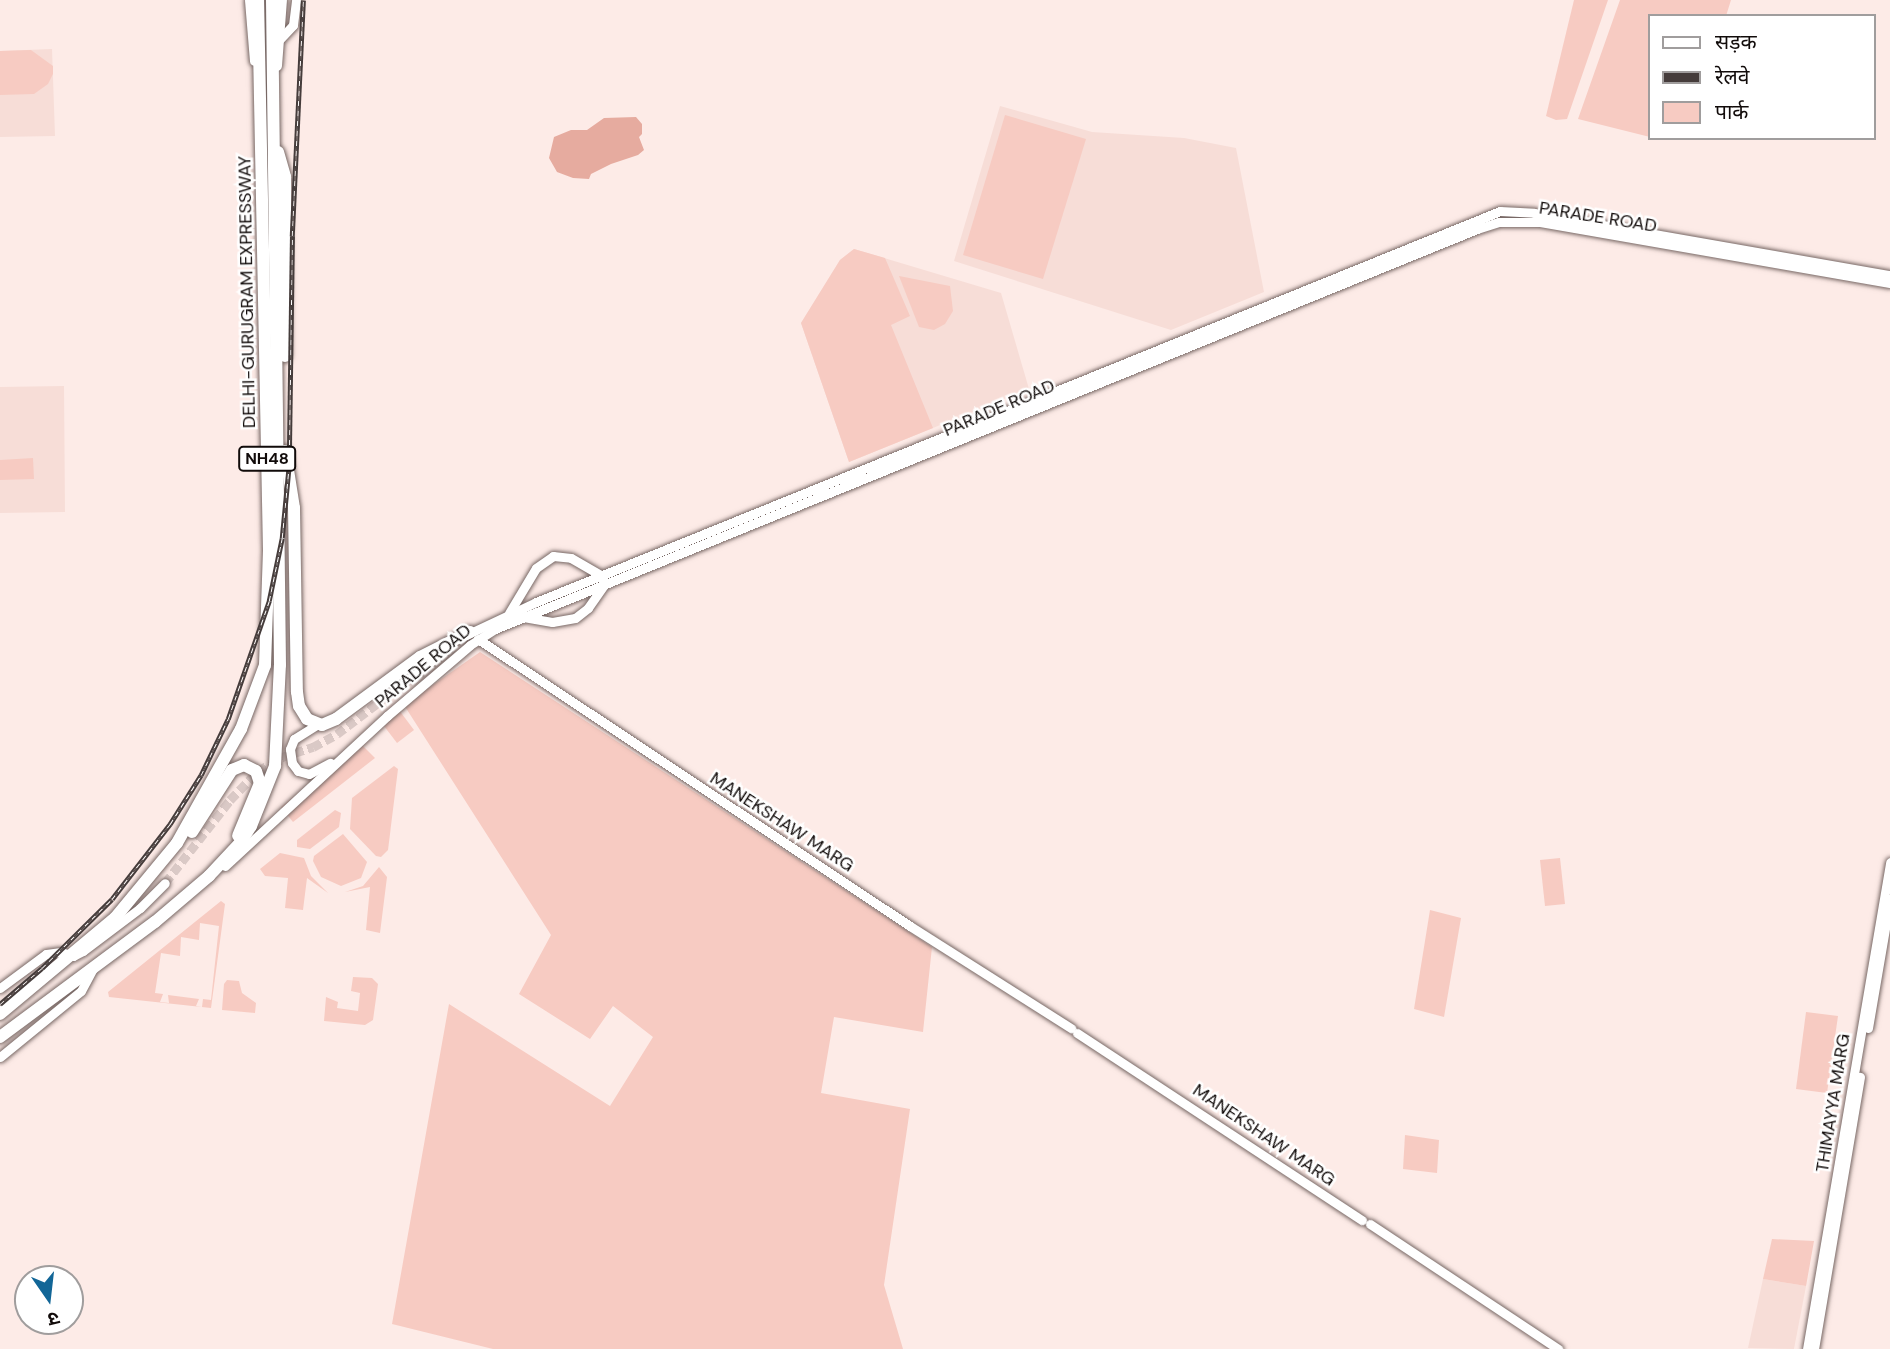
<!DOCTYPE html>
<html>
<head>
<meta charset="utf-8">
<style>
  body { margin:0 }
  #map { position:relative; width:1890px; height:1349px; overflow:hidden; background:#fdebe7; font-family:"DM Sans","Noto Sans Devanagari",sans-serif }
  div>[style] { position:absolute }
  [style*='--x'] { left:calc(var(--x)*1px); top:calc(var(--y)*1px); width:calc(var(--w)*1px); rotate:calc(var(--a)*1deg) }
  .built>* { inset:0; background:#f7ddd7 }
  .green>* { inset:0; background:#f7cbc2 }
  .water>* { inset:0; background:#e6ab9f }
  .secondary-tunnel>* { height:9px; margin-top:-4.5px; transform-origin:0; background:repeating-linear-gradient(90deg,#dac9c6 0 9px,transparent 0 13.5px) }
  .roads { filter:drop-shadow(0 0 2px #776764) drop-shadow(0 0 2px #776764) }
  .secondary>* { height:9px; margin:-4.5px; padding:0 4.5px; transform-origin:4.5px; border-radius:4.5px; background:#fff }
  .primary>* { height:10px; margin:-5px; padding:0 5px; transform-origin:5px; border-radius:5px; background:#fff }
  .highway>* { height:12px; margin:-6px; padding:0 6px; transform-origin:6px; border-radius:6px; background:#fff }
  .rail>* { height:4.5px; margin-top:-2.25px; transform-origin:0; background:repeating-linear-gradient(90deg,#fff 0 5px,#453c3b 0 10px); box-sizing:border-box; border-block:2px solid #453c3b }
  span { translate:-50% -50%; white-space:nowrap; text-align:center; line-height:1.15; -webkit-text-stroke:5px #fff; paint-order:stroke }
  .shield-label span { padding:2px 5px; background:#fff; border:2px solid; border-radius:5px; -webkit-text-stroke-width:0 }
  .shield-label { font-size:16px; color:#110b0a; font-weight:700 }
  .street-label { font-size:18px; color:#110b0a }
  .legend { position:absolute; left:1648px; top:14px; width:228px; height:126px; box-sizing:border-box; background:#fff; border:2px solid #a09d9d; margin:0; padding:9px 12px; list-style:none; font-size:21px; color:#110b0a }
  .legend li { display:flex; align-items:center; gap:14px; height:35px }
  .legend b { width:35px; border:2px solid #a09d9d }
  .north { position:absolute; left:14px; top:1265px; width:70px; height:70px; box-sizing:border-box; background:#fff; border:2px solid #a09d9d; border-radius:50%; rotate:166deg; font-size:19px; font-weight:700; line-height:28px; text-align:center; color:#110b0a }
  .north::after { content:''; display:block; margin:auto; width:24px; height:32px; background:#126697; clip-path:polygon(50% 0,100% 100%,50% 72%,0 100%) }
</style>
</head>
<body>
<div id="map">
  <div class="built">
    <i style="clip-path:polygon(52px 49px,55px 136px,0 137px,0 51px)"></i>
    <i style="clip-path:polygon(1000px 106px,1092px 132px,1184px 138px,1236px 148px,1264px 292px,1171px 330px,954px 261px)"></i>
    <i style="clip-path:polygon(854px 249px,1001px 293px,1029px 389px,849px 462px,801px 323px,840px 260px)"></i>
    <i style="clip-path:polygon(64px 386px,65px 512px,0 513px,0 387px)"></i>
    <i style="clip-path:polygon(1763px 1279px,1806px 1286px,1794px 1349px,1748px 1348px)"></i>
  </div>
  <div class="green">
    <i style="clip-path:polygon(1574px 0,1608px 0,1567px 119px,1556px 120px,1546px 116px)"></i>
    <i style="clip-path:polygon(1620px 0,1731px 0,1726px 16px,1650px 16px,1650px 137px,1578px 119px)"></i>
    <i style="clip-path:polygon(31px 50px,53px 66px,53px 74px,48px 84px,34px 94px,0 95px,0 51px)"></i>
    <i style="clip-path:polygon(1005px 115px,1086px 139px,1043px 279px,963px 255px)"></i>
    <i style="clip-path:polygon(854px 249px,885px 258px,910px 316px,891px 325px,933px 428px,849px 462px,801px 323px,840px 260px)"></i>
    <i style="clip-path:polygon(899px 276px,950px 286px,953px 311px,945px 324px,934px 330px,919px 327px)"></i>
    <i style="clip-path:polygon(33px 458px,34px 479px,0 480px,0 460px)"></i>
    <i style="clip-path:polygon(480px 652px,932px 947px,923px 1032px,834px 1017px,821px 1093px,910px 1109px,884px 1285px,903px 1349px,493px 1349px,392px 1324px,449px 1004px,610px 1106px,653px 1037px,613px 1006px,590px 1039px,519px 994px,551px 935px,404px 705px)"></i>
    <i style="clip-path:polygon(399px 710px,414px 730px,397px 743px,384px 726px)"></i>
    <i style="clip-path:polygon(360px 743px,375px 758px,293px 822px,281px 807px)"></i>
    <i style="clip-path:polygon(394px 766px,398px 769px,388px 850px,381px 857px,376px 856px,350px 829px,352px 798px)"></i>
    <i style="clip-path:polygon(335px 810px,341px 813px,339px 827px,310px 849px,297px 847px,297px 840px)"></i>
    <i style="clip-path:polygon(343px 834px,367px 862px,361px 878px,341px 886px,321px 877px,313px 861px,314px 856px)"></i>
    <i style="clip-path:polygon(280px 853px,304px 858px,311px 876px,328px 893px,307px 878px,303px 910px,285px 908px,288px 878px,265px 876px,260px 869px)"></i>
    <i style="clip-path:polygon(1560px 858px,1565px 904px,1545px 906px,1540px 860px)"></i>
    <i style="clip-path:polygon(379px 867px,387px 877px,380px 933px,366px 930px,370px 887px,345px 892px,363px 886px)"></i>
    <i style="clip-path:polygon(evenodd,221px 901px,225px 904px,211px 1008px,109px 997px,108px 992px,221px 901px,200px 923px,219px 926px,211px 1000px,203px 999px,202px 1007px,196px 1006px,199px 999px,168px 995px,169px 1003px,160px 1002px,163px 994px,155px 993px,161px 953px,180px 956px,181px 937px,199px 940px,200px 923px)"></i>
    <i style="clip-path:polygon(1430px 910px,1461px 918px,1444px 1017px,1414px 1009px)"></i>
    <i style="clip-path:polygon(353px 977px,372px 978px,378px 984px,373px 1020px,365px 1025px,324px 1021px,326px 997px,338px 1002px,337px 1008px,358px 1011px,360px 993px,351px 991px)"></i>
    <i style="clip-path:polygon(227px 980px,239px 981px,242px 993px,256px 1003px,255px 1013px,222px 1010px,224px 984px)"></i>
    <i style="clip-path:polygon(1806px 1012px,1838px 1016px,1827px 1093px,1796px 1089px)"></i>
    <i style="clip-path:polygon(1405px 1135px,1439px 1140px,1437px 1173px,1403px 1169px)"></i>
    <i style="clip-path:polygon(1772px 1239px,1814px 1241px,1806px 1286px,1763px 1279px)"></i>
  </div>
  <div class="water">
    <i style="clip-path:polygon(636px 117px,642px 124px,642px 134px,639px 137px,644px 150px,638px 155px,611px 164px,591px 174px,589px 179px,573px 178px,557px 172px,549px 158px,554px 137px,571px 130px,587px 130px,604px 118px)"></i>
  </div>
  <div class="secondary-tunnel">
    <i style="--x:165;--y:883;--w:105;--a:-51.9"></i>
    <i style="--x:230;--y:800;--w:40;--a:-46"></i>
    <i style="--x:258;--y:771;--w:28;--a:-30"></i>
    <i style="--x:282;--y:757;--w:33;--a:-18"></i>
    <i style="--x:313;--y:747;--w:27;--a:-28"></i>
    <i style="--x:337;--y:734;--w:94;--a:-37.2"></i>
  </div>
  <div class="roads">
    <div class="secondary">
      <i style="--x:249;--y:0;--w:61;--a:85.3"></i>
      <i style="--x:280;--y:39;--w:19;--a:-47"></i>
      <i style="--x:293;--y:25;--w:25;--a:-83"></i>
      <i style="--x:509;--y:613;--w:52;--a:-59"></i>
      <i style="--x:536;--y:568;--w:21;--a:-35"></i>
      <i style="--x:553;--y:556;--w:18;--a:6"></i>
      <i style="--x:571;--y:558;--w:36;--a:30"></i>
      <i style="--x:602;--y:576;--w:9;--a:77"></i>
      <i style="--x:604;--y:585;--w:28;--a:125"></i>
      <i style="--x:588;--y:608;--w:16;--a:142"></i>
      <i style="--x:575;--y:618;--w:23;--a:170"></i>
      <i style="--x:552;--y:622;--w:29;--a:-170"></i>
      <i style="--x:466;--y:635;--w:77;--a:-25.2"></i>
      <i style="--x:536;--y:602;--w:1040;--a:-22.08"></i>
      <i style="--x:1500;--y:211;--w:34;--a:3"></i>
      <i style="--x:1534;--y:213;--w:361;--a:9.9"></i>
      <i style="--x:478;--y:639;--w:519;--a:33.6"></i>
      <i style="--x:910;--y:926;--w:191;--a:32.4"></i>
      <i style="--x:412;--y:677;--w:48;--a:-39"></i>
      <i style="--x:318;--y:724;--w:28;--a:148"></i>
      <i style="--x:294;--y:739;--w:11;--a:112"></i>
      <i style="--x:290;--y:749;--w:14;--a:82"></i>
      <i style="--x:292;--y:763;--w:10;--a:53"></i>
      <i style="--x:298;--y:771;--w:11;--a:15"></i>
      <i style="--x:309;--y:774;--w:24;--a:-28"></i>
      <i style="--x:225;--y:866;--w:221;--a:-42.8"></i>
      <i style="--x:387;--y:716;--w:109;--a:-40.5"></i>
      <i style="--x:470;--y:645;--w:30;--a:-33"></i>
      <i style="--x:495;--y:629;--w:1060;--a:-22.16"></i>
      <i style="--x:1477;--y:229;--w:23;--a:-18"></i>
      <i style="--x:1499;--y:222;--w:41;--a:0"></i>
      <i style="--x:1540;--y:222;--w:355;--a:9.9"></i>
      <i style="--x:0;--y:988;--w:57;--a:-36.5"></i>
      <i style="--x:46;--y:954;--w:15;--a:-8"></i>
      <i style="--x:61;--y:952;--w:13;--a:18"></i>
      <i style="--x:73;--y:956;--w:11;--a:-27"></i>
      <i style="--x:83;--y:951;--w:71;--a:-37"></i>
      <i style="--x:140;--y:908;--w:35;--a:-45"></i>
      <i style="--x:1868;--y:1028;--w:131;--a:-80.3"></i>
      <i style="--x:1077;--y:1033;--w:341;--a:33.3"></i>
      <i style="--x:0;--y:1057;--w:104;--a:-39.2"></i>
      <i style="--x:81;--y:991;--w:27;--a:-62"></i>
      <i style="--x:1370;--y:1224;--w:226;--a:33.6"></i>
      <i style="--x:1807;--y:1349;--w:494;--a:-80.3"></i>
      <i style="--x:1814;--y:1349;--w:276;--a:-80.4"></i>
    </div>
    <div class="primary">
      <i style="--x:277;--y:66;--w:66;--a:-85.7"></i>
    </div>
    <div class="highway">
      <i style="--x:278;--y:152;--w:26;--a:74"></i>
      <i style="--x:285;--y:177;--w:179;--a:90"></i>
      <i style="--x:285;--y:451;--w:58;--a:81"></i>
      <i style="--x:294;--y:508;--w:184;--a:89.1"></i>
      <i style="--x:297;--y:692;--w:14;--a:82"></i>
      <i style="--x:299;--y:706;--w:15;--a:58"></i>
      <i style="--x:307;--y:719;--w:16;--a:22"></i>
      <i style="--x:322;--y:725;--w:15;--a:-23"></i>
      <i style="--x:336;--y:719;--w:104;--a:-36.4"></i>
      <i style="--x:420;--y:657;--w:56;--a:-26.6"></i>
      <i style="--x:192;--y:832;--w:74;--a:-57.2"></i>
      <i style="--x:232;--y:770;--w:13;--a:-23"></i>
      <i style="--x:244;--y:765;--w:13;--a:27"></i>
      <i style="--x:256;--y:771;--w:13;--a:72"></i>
      <i style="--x:260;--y:783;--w:57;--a:112.5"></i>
      <i style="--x:0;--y:1014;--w:150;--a:-39.9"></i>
      <i style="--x:115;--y:918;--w:97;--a:-50.4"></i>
      <i style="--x:177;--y:843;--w:131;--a:-60.7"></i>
      <i style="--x:241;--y:729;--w:68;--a:-69.4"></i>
      <i style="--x:265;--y:665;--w:114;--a:-88"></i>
      <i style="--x:269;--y:551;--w:551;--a:-91.14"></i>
      <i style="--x:0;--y:1037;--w:193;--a:-36.6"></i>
      <i style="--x:155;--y:922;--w:71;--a:-40.4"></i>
      <i style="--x:209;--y:876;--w:45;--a:-46.8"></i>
      <i style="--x:240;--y:843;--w:20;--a:-57"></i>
      <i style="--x:251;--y:826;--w:65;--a:-68.2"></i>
      <i style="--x:275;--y:766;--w:101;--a:-87.2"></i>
      <i style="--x:280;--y:665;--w:665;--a:-90.69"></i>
    </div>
  </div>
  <div class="rail">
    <i style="--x:0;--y:1004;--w:55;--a:-40.6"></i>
    <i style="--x:42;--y:968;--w:98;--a:-44.6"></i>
    <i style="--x:112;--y:899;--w:95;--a:-52.3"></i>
    <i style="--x:170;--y:824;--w:58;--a:-57.7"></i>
    <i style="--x:201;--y:775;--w:62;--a:-64.3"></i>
    <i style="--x:228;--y:719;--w:125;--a:-70.8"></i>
    <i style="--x:269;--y:601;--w:64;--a:-78.3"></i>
    <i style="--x:282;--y:538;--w:73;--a:-84.5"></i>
    <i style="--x:289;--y:465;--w:229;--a:-89.2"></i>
    <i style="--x:292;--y:236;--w:236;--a:-87.3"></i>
  </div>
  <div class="shield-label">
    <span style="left:267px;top:459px">NH48</span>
  </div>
  <div class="street-label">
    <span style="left:1598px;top:217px;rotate:9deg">PARADE ROAD</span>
    <span style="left:247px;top:292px;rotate:-91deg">DELHI-GURUGRAM EXPRESSWAY</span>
    <span style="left:999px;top:408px;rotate:-23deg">PARADE ROAD</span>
    <span style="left:423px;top:666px;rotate:-40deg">PARADE ROAD</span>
    <span style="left:782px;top:822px;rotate:33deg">MANEKSHAW MARG</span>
    <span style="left:1833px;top:1103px;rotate:-81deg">THIMAYYA MARG</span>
    <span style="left:1264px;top:1135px;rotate:34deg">MANEKSHAW MARG</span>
  </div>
  <ul class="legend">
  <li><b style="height:9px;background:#fff"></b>सड़क</li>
  <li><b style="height:9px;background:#453c3b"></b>रेलवे</li>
  <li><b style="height:19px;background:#f7cbc2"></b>पार्क</li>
  </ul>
  <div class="north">उ</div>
</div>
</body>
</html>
